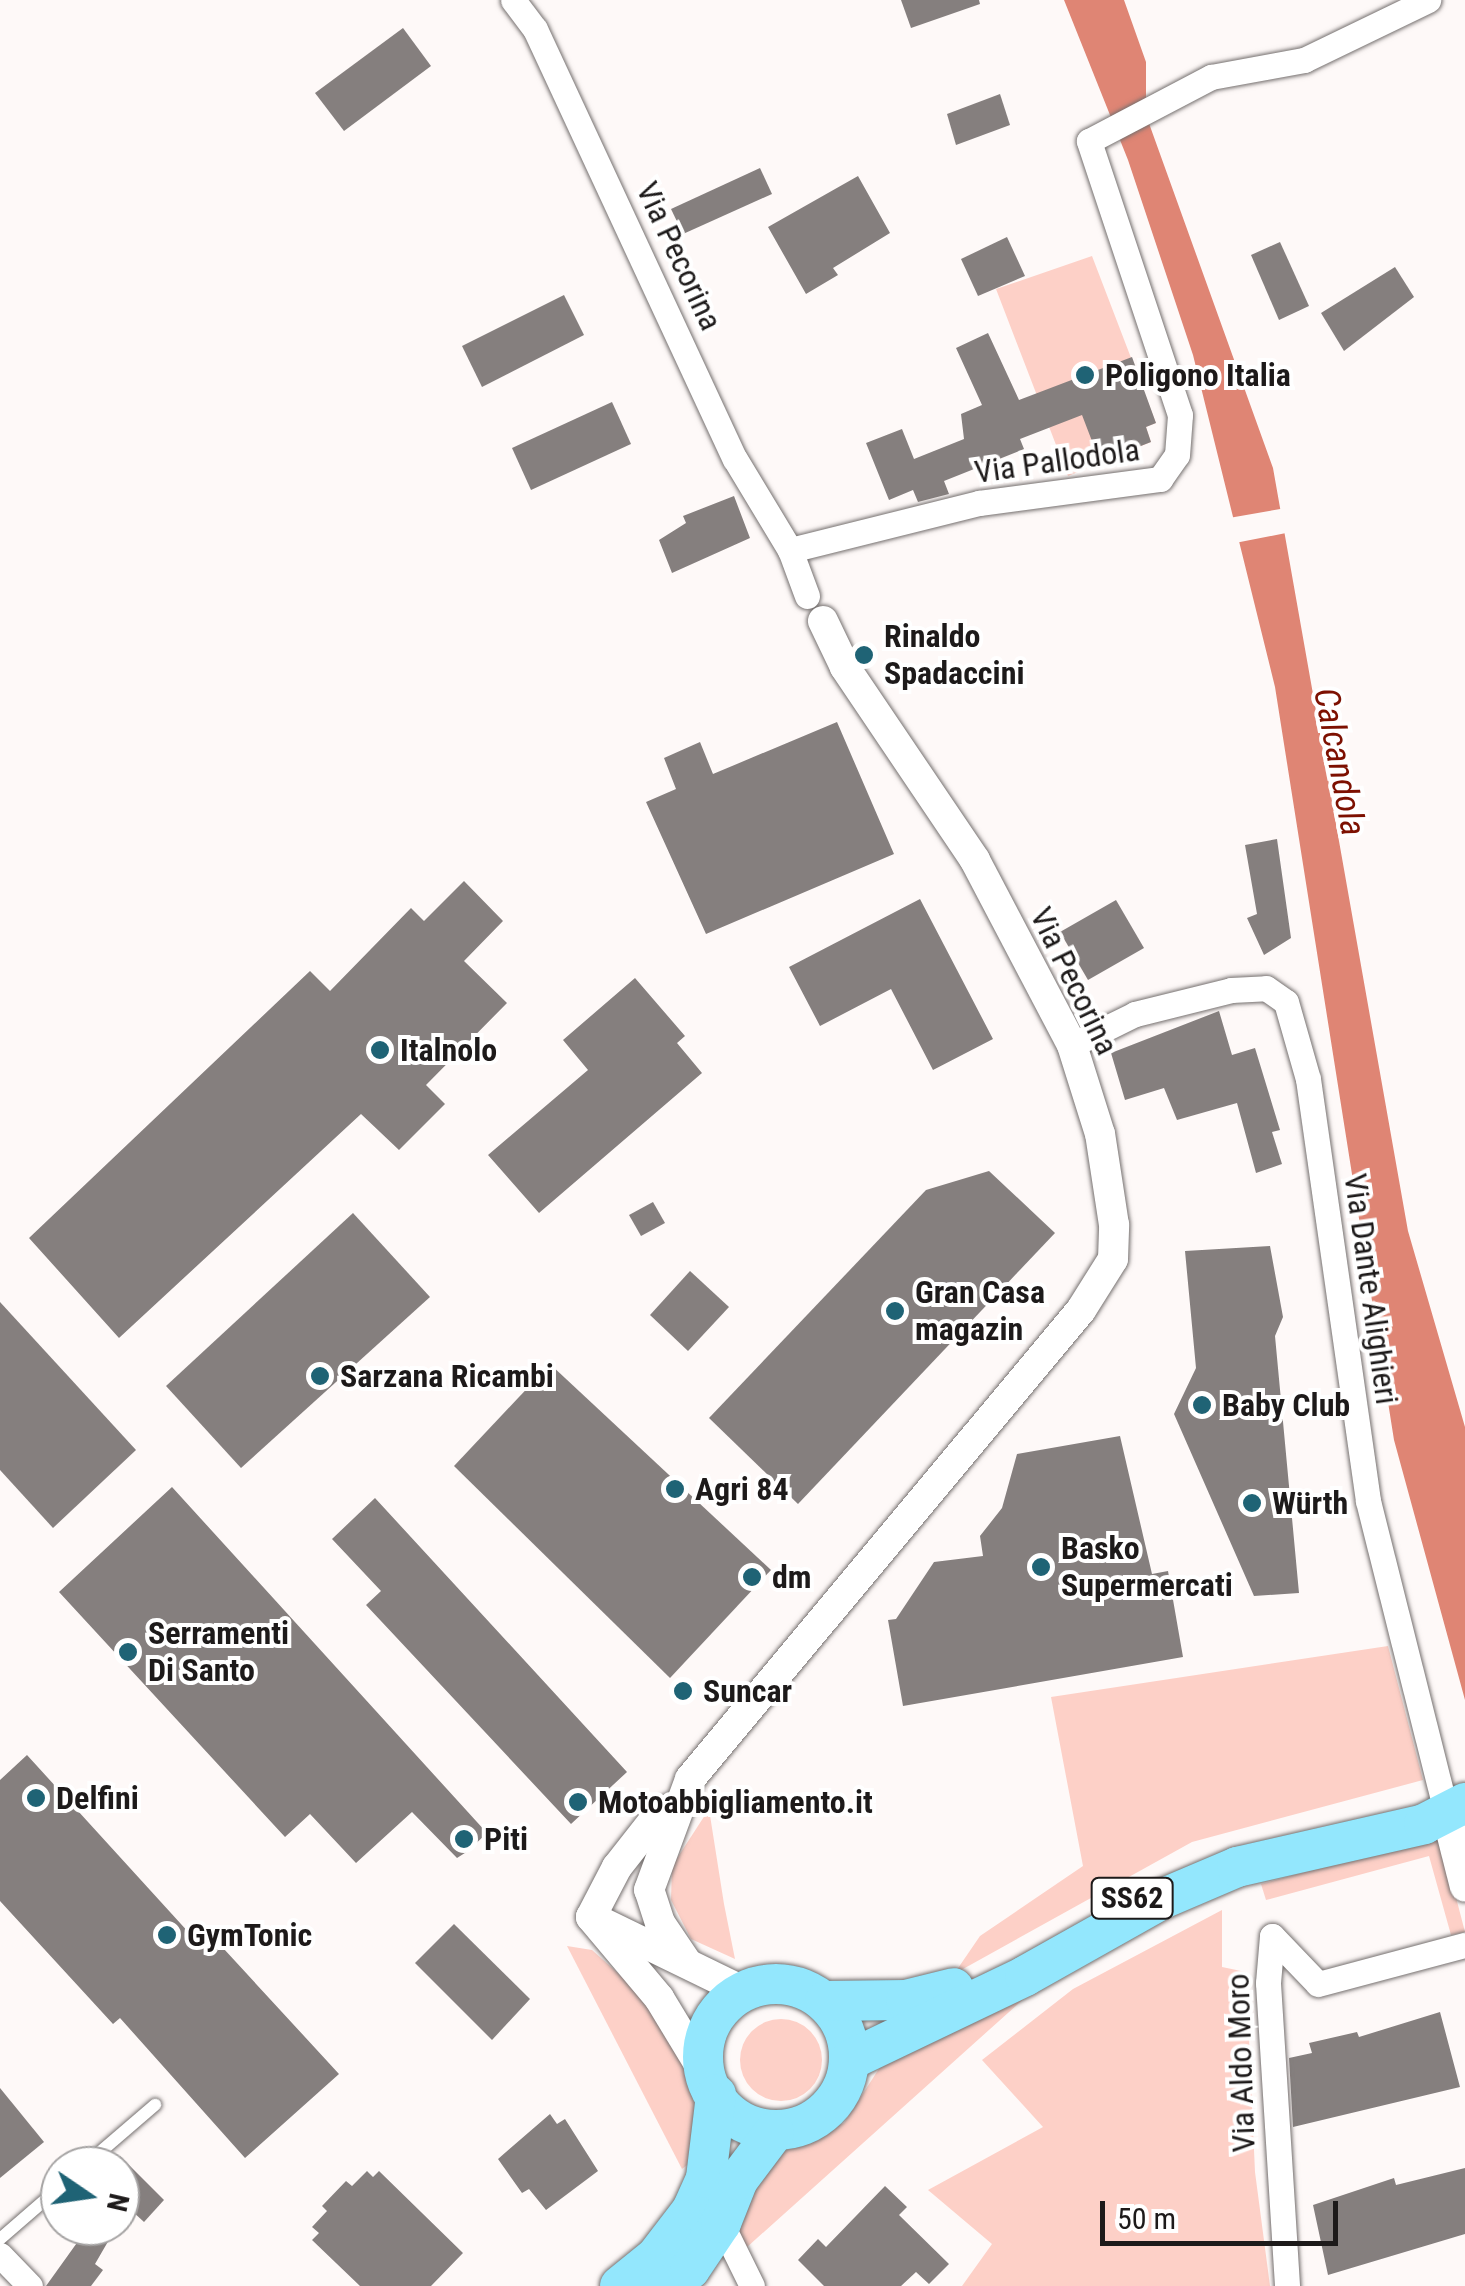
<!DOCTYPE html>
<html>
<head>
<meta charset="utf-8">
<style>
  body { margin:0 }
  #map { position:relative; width:1465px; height:2286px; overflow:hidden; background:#fef9f8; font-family:"Roboto Condensed",sans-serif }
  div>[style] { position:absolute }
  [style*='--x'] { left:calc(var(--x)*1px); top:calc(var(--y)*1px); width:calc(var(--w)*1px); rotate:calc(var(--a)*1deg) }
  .green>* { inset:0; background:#fdd0c7 }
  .round { border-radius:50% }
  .water>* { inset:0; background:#df8574 }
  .pier>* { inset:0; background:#fef9f8 }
  .building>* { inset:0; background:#857f7e }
  .roads { filter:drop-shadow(0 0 2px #75706f) drop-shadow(0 0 2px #75706f) }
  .service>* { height:12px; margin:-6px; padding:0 6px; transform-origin:6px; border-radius:6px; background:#fff }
  .minor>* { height:25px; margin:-12.5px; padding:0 12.5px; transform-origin:12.5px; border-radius:12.5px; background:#fff }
  .tertiary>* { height:30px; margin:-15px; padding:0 15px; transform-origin:15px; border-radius:15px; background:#fff }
  .primary>* { height:40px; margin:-20px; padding:0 20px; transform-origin:20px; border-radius:20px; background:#93e7fd }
  .primary>.ring { margin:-20px; padding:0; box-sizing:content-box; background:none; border:40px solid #93e7fd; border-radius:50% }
  .dots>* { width:28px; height:28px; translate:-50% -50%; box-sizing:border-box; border:5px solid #fff; border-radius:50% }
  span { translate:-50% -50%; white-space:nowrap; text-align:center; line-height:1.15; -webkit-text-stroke:8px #fff; paint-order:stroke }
  .shield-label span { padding:2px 8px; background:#fff; border:2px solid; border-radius:8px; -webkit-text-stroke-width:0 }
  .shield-label { font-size:30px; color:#1d1a1a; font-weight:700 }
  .street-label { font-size:32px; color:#1d1a1a }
  .poi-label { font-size:32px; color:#1d1a1a; font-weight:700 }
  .left { translate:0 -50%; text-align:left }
  .water-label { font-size:35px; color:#7d1001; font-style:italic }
  .north { position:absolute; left:40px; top:2146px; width:100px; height:100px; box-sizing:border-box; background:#fff; border:2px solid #a5a3a3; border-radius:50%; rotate:103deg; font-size:28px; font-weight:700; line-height:40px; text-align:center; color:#1d1a1a }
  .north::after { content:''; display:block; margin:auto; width:35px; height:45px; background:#1f6375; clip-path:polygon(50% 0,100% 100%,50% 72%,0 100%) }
  .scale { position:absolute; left:1100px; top:2201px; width:238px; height:45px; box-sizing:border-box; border:5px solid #1d1a1a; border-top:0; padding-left:12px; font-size:30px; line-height:35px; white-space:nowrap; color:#1d1a1a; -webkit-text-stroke:8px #fff; paint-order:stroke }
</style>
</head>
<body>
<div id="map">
  <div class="green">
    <i style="clip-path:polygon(1092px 256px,1156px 423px,1146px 427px,1151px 442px,1068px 476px,996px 289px)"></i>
    <i style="clip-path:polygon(1388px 1646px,1423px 1780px,1192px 1842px,954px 1974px,980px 1936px,1083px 1866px,1051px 1697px)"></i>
    <i style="clip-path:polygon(709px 1809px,724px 1904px,735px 1959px,691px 1939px,671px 1900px,672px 1866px)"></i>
    <i style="clip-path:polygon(1440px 1836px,1465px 1932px,1451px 1935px,1429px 1856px,1266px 1900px,1261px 1884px)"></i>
    <i style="clip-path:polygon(1222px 1910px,1222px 1967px,1246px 1972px,1255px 2172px,1270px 2286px,962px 2286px,992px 2244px,928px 2190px,1043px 2127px,982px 2060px,1073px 1989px)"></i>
    <i style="clip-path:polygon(567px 1946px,592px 1950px,647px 1999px,690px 2075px,696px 2120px,691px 2162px,682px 2169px)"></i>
    <i style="clip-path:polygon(1038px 1986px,746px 2248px,738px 2226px,767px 2160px,844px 2123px,882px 2064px)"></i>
    <i class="round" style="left:740px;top:2019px;width:82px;height:82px"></i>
  </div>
  <div class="water">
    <i style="clip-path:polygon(1064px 0,1124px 0,1146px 62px,1146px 115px,1273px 468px,1408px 1231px,1465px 1427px,1465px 1700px,1394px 1440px,1275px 687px,1193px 355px,1128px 160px)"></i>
  </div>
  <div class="pier">
    <i style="clip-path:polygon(1286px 508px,1291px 532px,1235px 543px,1229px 518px)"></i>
  </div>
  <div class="building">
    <i style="clip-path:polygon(901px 0,979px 0,980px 4px,911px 28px)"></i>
    <i style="clip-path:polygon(403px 28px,431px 66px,344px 131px,315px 93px)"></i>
    <i style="clip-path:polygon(1000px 94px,1010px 125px,956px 145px,947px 114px)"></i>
    <i style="clip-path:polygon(760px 168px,772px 194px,683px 234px,671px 209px)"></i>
    <i style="clip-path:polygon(858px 176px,890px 233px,833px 268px,838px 275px,806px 294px,768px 227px)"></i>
    <i style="clip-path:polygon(1007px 237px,1025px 276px,978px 296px,961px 259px)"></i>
    <i style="clip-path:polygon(1280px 242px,1309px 306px,1279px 320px,1251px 255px)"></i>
    <i style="clip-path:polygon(1395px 267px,1414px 297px,1344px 351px,1321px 313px)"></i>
    <i style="clip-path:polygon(564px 295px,584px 335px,482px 387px,462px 346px)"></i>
    <i style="clip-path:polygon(988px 333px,1019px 400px,1132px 357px,1156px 423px,1146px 427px,1151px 442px,1100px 462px,1082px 415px,1020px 439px,1024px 449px,944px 481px,949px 494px,918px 502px,913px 490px,889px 500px,866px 443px,902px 429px,914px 459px,964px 439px,961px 414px,982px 405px,956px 348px)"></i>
    <i style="clip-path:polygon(612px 402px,631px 444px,531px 490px,512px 448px)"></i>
    <i style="clip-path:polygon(734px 496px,750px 538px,672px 573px,659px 540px,686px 523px,683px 516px)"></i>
    <i style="clip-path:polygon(837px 722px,894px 854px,706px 934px,646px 802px,676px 789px,664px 758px,700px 742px,713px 774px)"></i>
    <i style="clip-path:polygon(1277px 839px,1291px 938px,1264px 955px,1247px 918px,1257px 914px,1245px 845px)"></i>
    <i style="clip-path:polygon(464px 881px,503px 921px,464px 961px,507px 1003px,426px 1085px,445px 1104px,399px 1150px,361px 1114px,119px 1338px,29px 1238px,310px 971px,330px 991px,411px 908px,424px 921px)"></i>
    <i style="clip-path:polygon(920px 899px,993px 1039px,933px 1070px,891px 989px,820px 1026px,789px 967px)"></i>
    <i style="clip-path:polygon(1116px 900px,1144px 948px,1088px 980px,1060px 932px)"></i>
    <i style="clip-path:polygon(635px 978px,685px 1036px,677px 1043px,702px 1073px,539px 1213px,488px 1155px,588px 1070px,563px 1040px)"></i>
    <i style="clip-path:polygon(1219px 1011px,1232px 1055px,1255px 1048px,1280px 1130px,1272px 1132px,1282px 1164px,1256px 1173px,1237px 1103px,1177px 1120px,1164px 1088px,1125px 1100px,1111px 1053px)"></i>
    <i style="clip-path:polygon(989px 1171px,1055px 1233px,798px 1504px,709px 1418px,926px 1190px)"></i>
    <i style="clip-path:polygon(653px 1202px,665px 1223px,641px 1236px,629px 1215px)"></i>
    <i style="clip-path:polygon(353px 1213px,430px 1297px,241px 1468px,166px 1386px)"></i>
    <i style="clip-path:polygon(1270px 1246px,1283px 1317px,1275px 1336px,1299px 1593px,1254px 1596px,1174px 1414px,1196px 1368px,1185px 1251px)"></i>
    <i style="clip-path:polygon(690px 1271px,729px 1307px,688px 1351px,650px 1315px)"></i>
    <i style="clip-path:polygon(0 1302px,136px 1450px,53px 1528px,0 1470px)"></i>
    <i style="clip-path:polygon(550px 1364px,771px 1570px,670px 1678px,454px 1466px)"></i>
    <i style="clip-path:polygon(1120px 1436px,1152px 1574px,1168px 1571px,1183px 1657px,903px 1706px,888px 1620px,896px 1619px,934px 1562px,983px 1556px,980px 1536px,1002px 1508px,1017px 1454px)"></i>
    <i style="clip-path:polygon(172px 1487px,487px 1833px,468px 1851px,457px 1858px,412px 1812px,356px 1863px,310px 1814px,285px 1837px,59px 1592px)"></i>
    <i style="clip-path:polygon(375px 1498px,627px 1772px,571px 1824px,366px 1605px,381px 1591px,332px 1539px)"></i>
    <i style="clip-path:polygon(27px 1755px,201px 1946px,212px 1936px,339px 2074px,245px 2158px,120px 2018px,113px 2024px,0 1901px,0 1780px)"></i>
    <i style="clip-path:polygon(454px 1924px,530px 1999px,492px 2040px,415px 1963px)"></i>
    <i style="clip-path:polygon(1440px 2012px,1460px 2087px,1293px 2127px,1289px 2058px,1312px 2053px,1309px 2043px,1357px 2032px,1359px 2037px)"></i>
    <i style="clip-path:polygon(0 2088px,44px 2142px,0 2178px)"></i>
    <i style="clip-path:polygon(550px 2114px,557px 2124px,565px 2119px,598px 2171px,546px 2210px,529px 2189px,522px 2193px,498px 2159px)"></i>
    <i style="clip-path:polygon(120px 2156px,164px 2200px,144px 2222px,120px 2200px)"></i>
    <i style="clip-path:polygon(1465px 2168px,1465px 2234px,1328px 2275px,1313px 2205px,1394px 2178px,1396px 2185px)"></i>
    <i style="clip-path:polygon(367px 2171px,373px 2177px,379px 2171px,463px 2253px,431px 2286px,360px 2286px,312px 2240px,319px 2233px,312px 2227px,327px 2211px,322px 2206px,346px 2181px,352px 2186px)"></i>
    <i style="clip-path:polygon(885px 2186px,907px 2207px,899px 2215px,949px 2264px,929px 2284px,916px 2272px,901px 2286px,824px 2286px,798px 2260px,818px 2239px,826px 2247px)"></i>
    <i style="clip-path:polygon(89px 2226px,117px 2226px,95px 2264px,103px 2270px,91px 2286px,46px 2286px)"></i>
  </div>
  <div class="roads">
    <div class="service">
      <i style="--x:84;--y:2166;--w:94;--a:-40.7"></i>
      <i style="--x:0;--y:2239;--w:79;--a:-40.9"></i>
    </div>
    <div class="minor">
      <i style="--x:513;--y:0;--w:36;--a:53"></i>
      <i style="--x:535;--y:29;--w:474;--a:65.1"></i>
      <i style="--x:735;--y:459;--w:106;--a:58.9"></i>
      <i style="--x:790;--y:550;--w:49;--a:69.7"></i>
      <i style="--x:790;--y:550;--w:195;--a:-14"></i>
      <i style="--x:979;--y:503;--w:183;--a:-7.6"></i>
      <i style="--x:1160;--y:479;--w:29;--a:-55"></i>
      <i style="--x:1177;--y:455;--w:40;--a:-85.7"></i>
      <i style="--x:1180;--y:415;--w:289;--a:-108.4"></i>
      <i style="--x:1089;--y:141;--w:138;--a:-27.7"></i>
      <i style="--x:1211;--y:77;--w:95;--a:-10.4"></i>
      <i style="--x:1304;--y:60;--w:138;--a:-25.8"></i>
      <i style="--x:1072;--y:1045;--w:70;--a:-26.2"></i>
      <i style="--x:1135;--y:1014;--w:99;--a:-14"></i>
      <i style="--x:1231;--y:990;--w:35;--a:-3"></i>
      <i style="--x:1266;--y:988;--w:24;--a:35"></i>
      <i style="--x:1286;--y:1002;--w:80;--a:74.1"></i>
      <i style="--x:1308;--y:1079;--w:426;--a:81.9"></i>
      <i style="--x:1368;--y:1501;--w:317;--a:75.9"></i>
      <i style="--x:1272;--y:1936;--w:47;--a:94.9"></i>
      <i style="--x:1268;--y:1983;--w:304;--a:86.4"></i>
      <i style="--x:1272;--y:1936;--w:66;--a:46.2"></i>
      <i style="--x:1318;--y:1984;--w:152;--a:-14.9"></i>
      <i style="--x:721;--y:2223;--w:70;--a:63.8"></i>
      <i style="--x:0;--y:2255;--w:43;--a:45.9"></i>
    </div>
    <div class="tertiary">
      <i style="--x:671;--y:1808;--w:21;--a:145"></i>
      <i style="--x:654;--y:1820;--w:60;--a:128.2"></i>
      <i style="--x:617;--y:1867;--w:56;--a:117.5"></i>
      <i style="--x:591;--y:1917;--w:106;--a:50"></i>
      <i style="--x:659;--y:1998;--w:83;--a:58.8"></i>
      <i style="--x:1445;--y:1808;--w:81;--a:75.8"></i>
      <i style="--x:591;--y:1917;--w:169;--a:26"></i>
      <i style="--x:687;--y:1963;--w:48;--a:-124"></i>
      <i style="--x:660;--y:1923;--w:35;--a:-108"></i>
      <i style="--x:649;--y:1890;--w:118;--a:-69.7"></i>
      <i style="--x:690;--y:1779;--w:611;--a:-50.18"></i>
      <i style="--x:1081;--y:1310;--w:60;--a:-57.9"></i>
      <i style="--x:1113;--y:1259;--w:34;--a:-88"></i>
      <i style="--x:1114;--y:1225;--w:92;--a:-98.7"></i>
      <i style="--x:1100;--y:1134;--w:93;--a:-107.5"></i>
      <i style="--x:1072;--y:1045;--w:209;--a:-117.7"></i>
      <i style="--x:975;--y:860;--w:233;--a:-124"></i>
      <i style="--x:845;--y:667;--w:51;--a:-115.6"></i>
    </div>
    <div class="primary">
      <i class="ring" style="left:703px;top:1984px;width:106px;height:106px"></i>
      <i style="--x:825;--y:2001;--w:81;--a:-0.7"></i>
      <i style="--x:906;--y:2000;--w:49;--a:-14"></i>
      <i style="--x:850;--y:2060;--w:194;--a:-25.6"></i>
      <i style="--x:1025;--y:1976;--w:157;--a:-29.3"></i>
      <i style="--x:1162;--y:1899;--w:82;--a:-23.1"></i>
      <i style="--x:1237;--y:1867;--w:192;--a:-12.9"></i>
      <i style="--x:1424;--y:1824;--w:46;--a:-27.1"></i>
      <i style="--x:620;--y:2286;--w:46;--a:-38.9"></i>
      <i style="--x:656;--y:2257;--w:59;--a:-52.5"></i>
      <i style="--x:692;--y:2210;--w:35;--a:-66"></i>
      <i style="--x:706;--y:2178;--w:84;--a:-83.1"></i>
      <i style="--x:669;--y:2286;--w:27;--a:-39"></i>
      <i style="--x:690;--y:2269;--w:55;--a:-56"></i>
      <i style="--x:721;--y:2223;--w:46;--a:-68.4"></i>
      <i style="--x:738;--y:2180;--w:60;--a:-53.1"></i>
    </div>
  </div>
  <div class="dots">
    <i style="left:1085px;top:375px;background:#1f6375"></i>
    <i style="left:864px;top:655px;background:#1f6375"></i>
    <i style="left:380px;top:1050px;background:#1f6375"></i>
    <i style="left:895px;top:1311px;background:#1f6375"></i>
    <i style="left:320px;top:1376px;background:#1f6375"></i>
    <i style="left:1202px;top:1405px;background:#1f6375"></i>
    <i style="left:675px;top:1489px;background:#1f6375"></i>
    <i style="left:1252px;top:1503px;background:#1f6375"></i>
    <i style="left:1041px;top:1567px;background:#1f6375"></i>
    <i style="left:752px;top:1577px;background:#1f6375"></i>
    <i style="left:128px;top:1652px;background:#1f6375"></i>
    <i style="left:683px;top:1691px;background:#1f6375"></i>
    <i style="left:36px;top:1798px;background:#1f6375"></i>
    <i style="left:578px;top:1802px;background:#1f6375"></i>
    <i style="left:464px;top:1839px;background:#1f6375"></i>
    <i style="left:167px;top:1935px;background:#1f6375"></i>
  </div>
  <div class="shield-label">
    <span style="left:1132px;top:1898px">SS62</span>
  </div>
  <div class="street-label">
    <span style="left:679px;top:256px;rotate:65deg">Via Pecorina</span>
    <span style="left:1057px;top:461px;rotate:-8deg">Via Pallodola</span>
    <span style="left:1074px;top:981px;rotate:64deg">Via Pecorina</span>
    <span style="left:1371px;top:1289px;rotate:82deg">Via Dante Alighieri</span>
    <span style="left:1241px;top:2063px;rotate:-92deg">Via Aldo Moro</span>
  </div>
  <div class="poi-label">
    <span class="left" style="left:1105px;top:375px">Poligono Italia</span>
    <span class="left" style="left:884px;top:655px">Rinaldo<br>Spadaccini</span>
    <span class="left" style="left:400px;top:1050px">Italnolo</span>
    <span class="left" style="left:915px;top:1311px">Gran Casa<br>magazin</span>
    <span class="left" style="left:340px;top:1376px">Sarzana Ricambi</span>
    <span class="left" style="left:1222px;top:1405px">Baby Club</span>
    <span class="left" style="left:695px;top:1489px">Agri 84</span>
    <span class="left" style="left:1272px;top:1503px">Würth</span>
    <span class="left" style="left:1061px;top:1567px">Basko<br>Supermercati</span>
    <span class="left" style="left:772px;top:1577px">dm</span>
    <span class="left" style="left:148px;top:1652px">Serramenti<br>Di Santo</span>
    <span class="left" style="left:703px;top:1691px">Suncar</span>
    <span class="left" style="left:56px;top:1798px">Delfini</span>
    <span class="left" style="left:598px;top:1802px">Motoabbigliamento.it</span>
    <span class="left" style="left:484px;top:1839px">Piti</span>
    <span class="left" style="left:187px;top:1935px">GymTonic</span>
  </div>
  <div class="water-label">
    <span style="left:1339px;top:762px;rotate:79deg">Calcandola</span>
  </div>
  <div class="north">N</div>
  <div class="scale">50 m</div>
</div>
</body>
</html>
